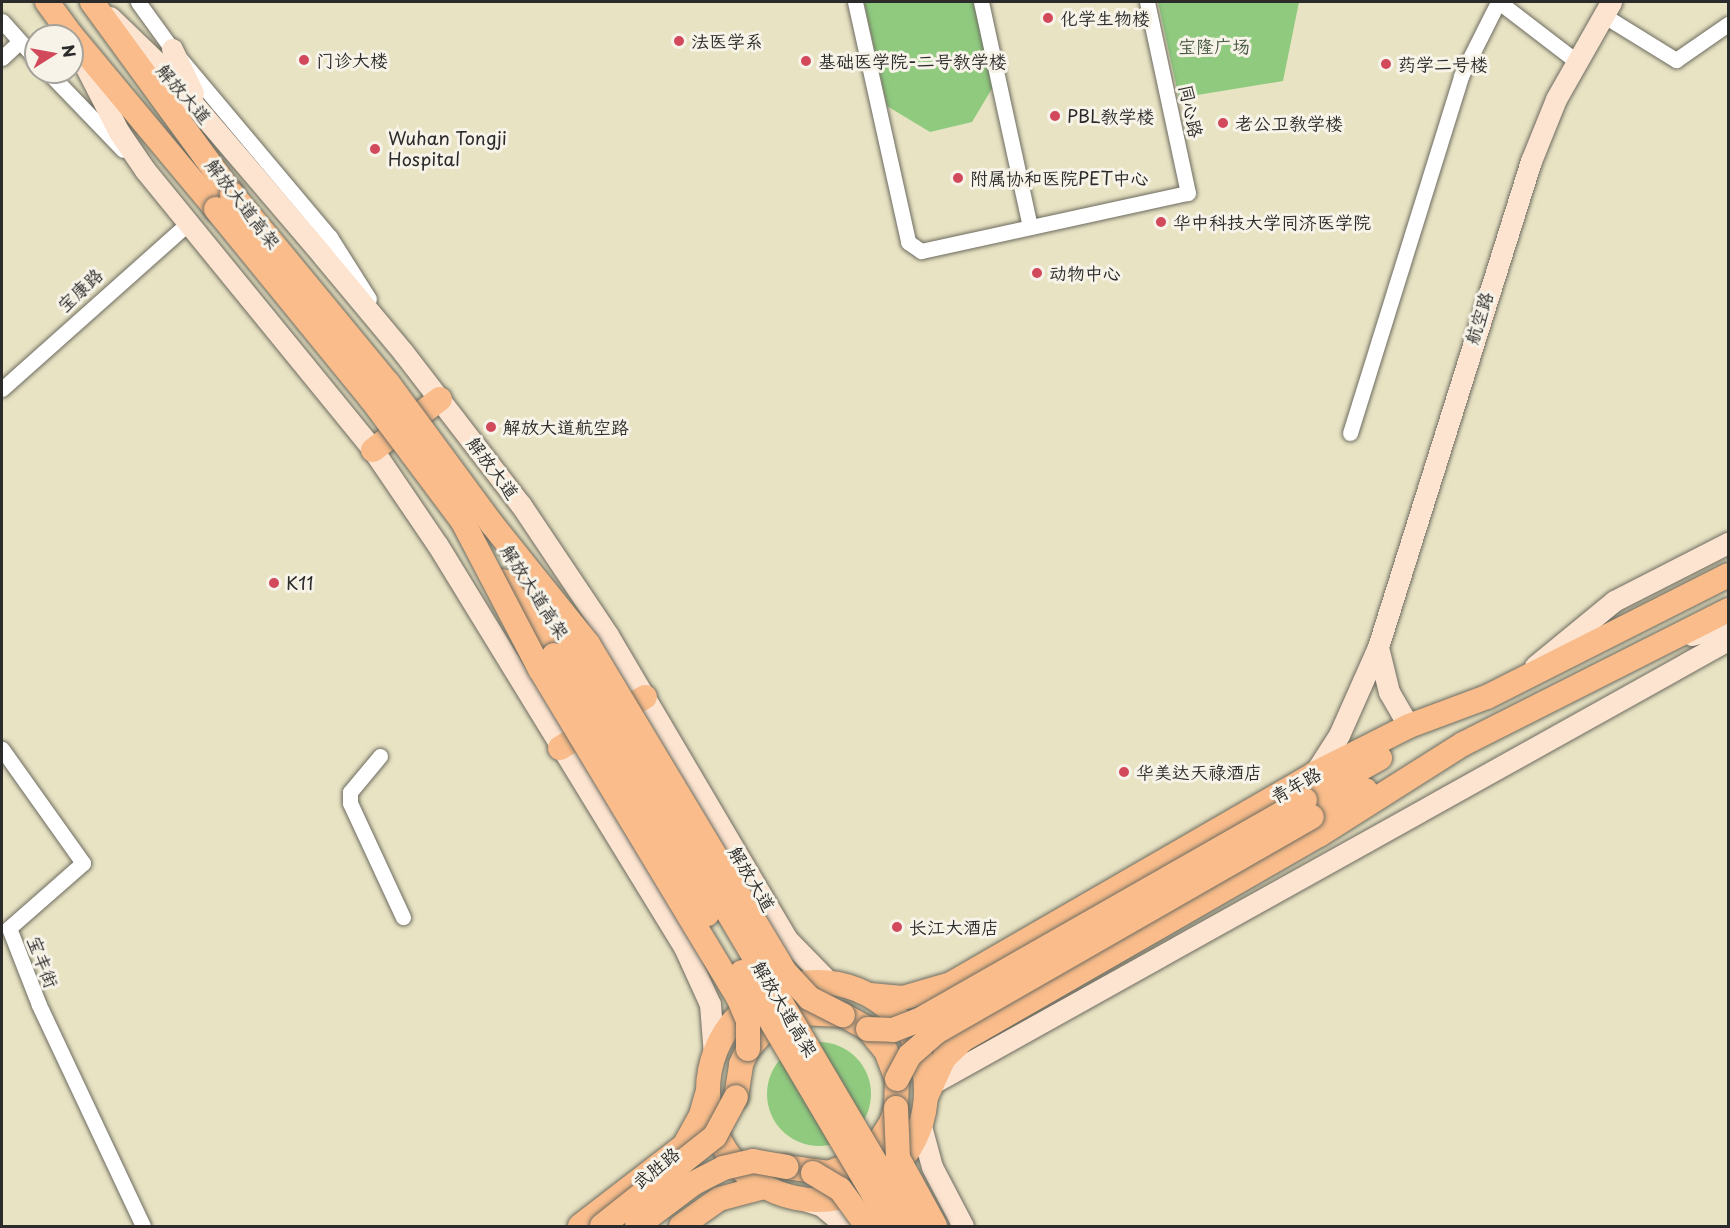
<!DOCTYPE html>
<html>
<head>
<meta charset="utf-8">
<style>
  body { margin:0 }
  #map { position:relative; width:1730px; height:1228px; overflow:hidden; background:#e8e3c3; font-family:"Playpen Sans","LXGW WenKai TC",sans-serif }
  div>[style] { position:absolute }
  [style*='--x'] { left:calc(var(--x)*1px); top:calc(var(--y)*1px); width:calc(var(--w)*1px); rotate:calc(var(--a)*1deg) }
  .green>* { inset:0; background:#8fca7f }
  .round { border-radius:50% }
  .roads { filter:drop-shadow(0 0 2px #6d6b60) drop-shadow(0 0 2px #6d6b60) }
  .street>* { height:15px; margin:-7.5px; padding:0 7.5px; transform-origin:7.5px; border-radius:7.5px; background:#fff }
  .secondary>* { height:21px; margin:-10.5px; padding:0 10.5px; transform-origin:10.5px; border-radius:10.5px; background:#fde4d0 }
  .primary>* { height:24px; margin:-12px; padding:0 12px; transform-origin:12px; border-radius:12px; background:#f9bc8a }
  .primary>.ring { margin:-12px; padding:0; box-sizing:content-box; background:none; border:24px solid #f9bc8a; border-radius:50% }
  .bridges { filter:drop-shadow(0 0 2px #6d6b60) drop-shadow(0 0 2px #6d6b60) }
  .primary-bridge>* { height:24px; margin:-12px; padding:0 12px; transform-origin:12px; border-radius:12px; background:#f9bc8a }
  .dots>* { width:16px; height:16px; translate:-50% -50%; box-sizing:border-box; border:3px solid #f7f3e8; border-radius:50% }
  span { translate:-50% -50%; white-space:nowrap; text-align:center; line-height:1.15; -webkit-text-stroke:6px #f7f3e8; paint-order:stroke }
  .poi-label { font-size:18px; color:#2b2b2b }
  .left { translate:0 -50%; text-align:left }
  .park-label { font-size:18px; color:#495b44 }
  .street-label { font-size:18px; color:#2b2b2b }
  .frame { position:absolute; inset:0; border:3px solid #2b2b2b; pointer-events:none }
  .north { position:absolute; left:24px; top:24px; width:60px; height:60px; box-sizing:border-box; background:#f7f3e8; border:2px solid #a5a39c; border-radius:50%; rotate:79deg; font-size:16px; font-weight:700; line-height:24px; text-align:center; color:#2b2b2b }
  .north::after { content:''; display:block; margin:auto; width:21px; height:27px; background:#d1495b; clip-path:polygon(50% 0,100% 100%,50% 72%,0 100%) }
</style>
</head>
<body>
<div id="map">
  <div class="green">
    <i style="clip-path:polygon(864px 2px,974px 2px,993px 87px,972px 122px,930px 132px,887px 106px)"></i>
    <i style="clip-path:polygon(1158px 2px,1299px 2px,1283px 81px,1179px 98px)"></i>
    <i class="round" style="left:767px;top:1042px;width:104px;height:104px"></i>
  </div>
  <div class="roads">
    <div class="street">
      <i style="--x:138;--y:2;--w:58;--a:54.1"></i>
      <i style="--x:172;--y:49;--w:246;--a:50"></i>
      <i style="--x:330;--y:237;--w:73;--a:57.8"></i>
      <i style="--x:855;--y:2;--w:246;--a:77.5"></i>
      <i style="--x:908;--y:242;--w:16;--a:35"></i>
      <i style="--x:921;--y:251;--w:273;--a:-12.3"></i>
      <i style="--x:1188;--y:193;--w:195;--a:-102.1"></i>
      <i style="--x:981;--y:2;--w:230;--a:77.7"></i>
      <i style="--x:1499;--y:2;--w:97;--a:37.5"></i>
      <i style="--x:1603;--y:15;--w:86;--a:31.7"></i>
      <i style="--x:1676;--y:60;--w:63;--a:-34.7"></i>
      <i style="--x:2;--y:21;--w:51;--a:48.2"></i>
      <i style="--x:2;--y:58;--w:23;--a:-43"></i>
      <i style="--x:48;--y:72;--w:108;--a:46.1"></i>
      <i style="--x:2;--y:389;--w:249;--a:-41.7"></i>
      <i style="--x:1350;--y:433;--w:374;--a:-72.7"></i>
      <i style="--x:1461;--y:76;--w:83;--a:-63.4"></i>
      <i style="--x:2;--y:749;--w:140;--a:54.6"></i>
      <i style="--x:83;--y:863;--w:98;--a:138.7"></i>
      <i style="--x:9;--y:928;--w:83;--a:68.7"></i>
      <i style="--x:39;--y:1005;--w:244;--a:64.8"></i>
      <i style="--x:380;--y:756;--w:47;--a:129.8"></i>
      <i style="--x:350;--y:792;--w:11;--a:90"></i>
      <i style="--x:350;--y:803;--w:126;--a:65.1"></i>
    </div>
    <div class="secondary">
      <i style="--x:110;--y:17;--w:71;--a:43.9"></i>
      <i style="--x:161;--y:66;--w:250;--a:49.5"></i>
      <i style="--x:323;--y:256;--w:125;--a:50.2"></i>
      <i style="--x:403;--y:352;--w:193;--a:52.4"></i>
      <i style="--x:521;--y:505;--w:156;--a:56.2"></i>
      <i style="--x:608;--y:635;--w:354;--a:59.5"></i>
      <i style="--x:788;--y:940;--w:59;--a:45.7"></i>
      <i style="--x:172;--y:49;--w:49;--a:64.5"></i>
      <i style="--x:79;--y:54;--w:88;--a:62.9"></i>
      <i style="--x:119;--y:132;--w:46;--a:55.6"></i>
      <i style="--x:145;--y:170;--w:361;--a:50.8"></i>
      <i style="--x:373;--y:450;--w:114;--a:55.8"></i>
      <i style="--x:437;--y:544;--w:473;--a:58.5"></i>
      <i style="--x:684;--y:947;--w:63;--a:65.5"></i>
      <i style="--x:710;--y:1004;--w:51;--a:85.5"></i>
      <i style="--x:1692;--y:635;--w:37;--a:-16"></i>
      <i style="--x:1378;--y:647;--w:46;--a:76.3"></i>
      <i style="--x:1389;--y:692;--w:39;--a:60"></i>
      <i style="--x:1535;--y:666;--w:102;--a:-39.4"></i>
      <i style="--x:1614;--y:601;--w:128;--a:-27"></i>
      <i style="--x:1314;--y:774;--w:46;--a:-57.3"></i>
      <i style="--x:1339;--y:735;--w:96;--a:-66.1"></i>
      <i style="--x:1378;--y:647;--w:510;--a:-72.53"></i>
      <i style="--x:1531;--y:161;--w:67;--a:-68"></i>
      <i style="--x:1556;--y:99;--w:112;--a:-60.4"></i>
      <i style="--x:931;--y:1084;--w:912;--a:-29.12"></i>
      <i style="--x:921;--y:1126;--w:42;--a:75"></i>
      <i style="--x:932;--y:1167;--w:67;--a:62.3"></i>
      <i style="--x:804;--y:1200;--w:19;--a:18"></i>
      <i style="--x:822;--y:1206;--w:31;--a:40"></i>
    </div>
    <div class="primary">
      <i style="--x:47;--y:2;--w:42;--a:53.7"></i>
      <i style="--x:92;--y:2;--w:238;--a:53.9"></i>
      <i style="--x:72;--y:36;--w:225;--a:50.2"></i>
      <i style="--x:373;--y:450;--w:84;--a:-37.3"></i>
      <i style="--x:503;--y:581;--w:90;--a:55.4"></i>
      <i style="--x:535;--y:592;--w:64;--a:56.6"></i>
      <i style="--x:560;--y:748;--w:99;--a:-31"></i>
      <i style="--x:1305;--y:800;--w:86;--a:-29.2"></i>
      <i style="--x:1312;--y:817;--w:60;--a:-26.6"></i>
      <i class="ring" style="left:708px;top:982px;width:194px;height:194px"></i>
      <i style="--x:870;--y:995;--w:33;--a:5"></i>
      <i style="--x:903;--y:998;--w:50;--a:-16.3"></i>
      <i style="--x:951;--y:984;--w:419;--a:-30"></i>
      <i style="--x:1314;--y:774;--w:106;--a:-26.8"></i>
      <i style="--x:1409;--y:726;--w:83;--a:-20.4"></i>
      <i style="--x:1487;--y:697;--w:270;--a:-26.8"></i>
      <i style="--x:927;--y:1095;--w:41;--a:-65.3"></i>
      <i style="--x:944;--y:1058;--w:28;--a:-44"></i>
      <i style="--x:964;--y:1039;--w:409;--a:-29.9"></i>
      <i style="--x:1319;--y:835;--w:170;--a:-32.3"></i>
      <i style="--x:1463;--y:744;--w:297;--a:-26.8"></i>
      <i style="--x:736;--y:1097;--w:33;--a:-81"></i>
      <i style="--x:741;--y:1064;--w:17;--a:-65"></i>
      <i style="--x:748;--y:1049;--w:31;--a:-48"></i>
      <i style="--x:769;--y:1026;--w:31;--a:-25"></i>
      <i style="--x:797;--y:1013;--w:46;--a:2.5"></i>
      <i style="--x:843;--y:1015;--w:29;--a:29"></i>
      <i style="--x:868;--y:1029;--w:28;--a:51"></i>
      <i style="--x:886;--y:1051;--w:30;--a:69"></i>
      <i style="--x:897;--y:1079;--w:29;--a:92"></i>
      <i style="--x:896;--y:1108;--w:16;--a:108"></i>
      <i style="--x:891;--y:1123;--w:33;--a:123"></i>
      <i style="--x:873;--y:1151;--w:16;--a:142"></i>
      <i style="--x:860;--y:1161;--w:33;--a:159"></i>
      <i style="--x:829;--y:1173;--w:43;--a:-172.1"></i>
      <i style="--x:580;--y:1226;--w:131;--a:-37.6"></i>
      <i style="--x:684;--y:1146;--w:35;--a:-61"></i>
      <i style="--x:701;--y:1115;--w:22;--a:-74"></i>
      <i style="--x:681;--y:1226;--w:47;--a:-35.4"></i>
      <i style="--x:719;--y:1199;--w:47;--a:-14.9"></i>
    </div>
  </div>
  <div class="bridges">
    <div class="primary-bridge">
      <i style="--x:232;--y:194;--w:245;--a:50.5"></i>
      <i style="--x:388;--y:383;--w:175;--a:53.6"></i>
      <i style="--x:492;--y:524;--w:154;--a:51.3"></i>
      <i style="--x:588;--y:644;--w:384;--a:59"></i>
      <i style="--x:786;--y:973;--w:34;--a:47"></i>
      <i style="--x:809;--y:998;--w:38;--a:27"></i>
      <i style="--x:216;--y:209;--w:245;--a:50.8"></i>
      <i style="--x:371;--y:399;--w:154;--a:53.2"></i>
      <i style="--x:463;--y:522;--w:166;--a:62.4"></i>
      <i style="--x:540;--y:669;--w:383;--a:58.9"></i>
      <i style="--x:738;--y:997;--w:26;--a:67"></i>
      <i style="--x:748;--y:1021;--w:28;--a:90"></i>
      <i style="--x:570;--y:645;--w:675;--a:59.44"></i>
      <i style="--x:554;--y:655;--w:301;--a:59.4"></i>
      <i style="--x:742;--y:972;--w:295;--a:59.4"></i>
      <i style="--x:868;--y:1029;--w:25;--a:2"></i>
      <i style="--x:893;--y:1030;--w:30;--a:-21"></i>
      <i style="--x:921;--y:1019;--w:442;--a:-29.7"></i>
      <i style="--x:897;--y:1079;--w:27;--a:-62"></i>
      <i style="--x:910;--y:1055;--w:35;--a:-41"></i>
      <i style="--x:936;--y:1032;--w:433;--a:-29.8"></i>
      <i style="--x:896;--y:1108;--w:50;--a:87.7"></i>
      <i style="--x:898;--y:1158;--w:77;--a:61.4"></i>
      <i style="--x:813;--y:1173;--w:31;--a:31"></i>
      <i style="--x:840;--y:1189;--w:46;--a:53.9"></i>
      <i style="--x:602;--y:1226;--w:144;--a:-38.5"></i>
      <i style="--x:715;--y:1136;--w:44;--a:-61.7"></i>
      <i style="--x:637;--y:1226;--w:71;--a:-37"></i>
      <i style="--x:694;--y:1183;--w:33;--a:-27"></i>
      <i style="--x:723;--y:1168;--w:31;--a:-13"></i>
      <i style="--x:753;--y:1161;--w:34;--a:10"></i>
    </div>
  </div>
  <div class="dots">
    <i style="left:1048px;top:18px;background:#d1495b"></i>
    <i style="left:679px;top:41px;background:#d1495b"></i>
    <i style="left:304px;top:60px;background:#d1495b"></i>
    <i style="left:806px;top:61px;background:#d1495b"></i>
    <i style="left:1386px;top:64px;background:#d1495b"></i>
    <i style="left:1055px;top:116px;background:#d1495b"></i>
    <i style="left:1223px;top:123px;background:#d1495b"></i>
    <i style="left:375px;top:149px;background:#d1495b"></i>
    <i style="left:958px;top:178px;background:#d1495b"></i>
    <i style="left:1161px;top:222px;background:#d1495b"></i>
    <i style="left:1037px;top:273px;background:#d1495b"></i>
    <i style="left:491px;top:427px;background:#d1495b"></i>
    <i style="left:274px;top:583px;background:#d1495b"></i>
    <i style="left:1124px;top:772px;background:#d1495b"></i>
    <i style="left:897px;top:927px;background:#d1495b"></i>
  </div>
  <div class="poi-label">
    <span class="left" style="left:1060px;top:18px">化学生物楼</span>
    <span class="left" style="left:691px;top:41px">法医学系</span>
    <span class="left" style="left:316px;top:60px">门诊大楼</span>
    <span class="left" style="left:818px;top:61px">基础医学院-二号教学楼</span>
    <span class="left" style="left:1398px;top:64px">药学二号楼</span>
    <span class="left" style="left:1067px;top:116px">PBL教学楼</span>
    <span class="left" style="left:1235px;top:123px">老公卫教学楼</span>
    <span class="left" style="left:388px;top:149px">Wuhan Tongji<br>Hospital</span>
    <span class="left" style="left:970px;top:178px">附属协和医院PET中心</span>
    <span class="left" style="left:1173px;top:222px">华中科技大学同济医学院</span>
    <span class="left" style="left:1049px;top:273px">动物中心</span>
    <span class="left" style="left:503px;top:427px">解放大道航空路</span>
    <span class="left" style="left:286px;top:583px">K11</span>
    <span class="left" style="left:1136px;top:772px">华美达天禄酒店</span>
    <span class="left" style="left:909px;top:927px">长江大酒店</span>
  </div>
  <div class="park-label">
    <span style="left:1214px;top:46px">宝隆广场</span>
  </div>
  <div class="street-label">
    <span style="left:184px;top:94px;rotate:49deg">解放大道</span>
    <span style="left:1191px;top:111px;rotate:78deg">同心路</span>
    <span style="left:243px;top:204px;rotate:52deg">解放大道高架</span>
    <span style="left:80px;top:290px;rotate:-43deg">宝康路</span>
    <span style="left:1479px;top:318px;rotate:-73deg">航空路</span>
    <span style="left:493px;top:468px;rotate:53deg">解放大道</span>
    <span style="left:535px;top:592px;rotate:57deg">解放大道高架</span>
    <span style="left:1296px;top:785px;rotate:-29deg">青年路</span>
    <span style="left:752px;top:879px;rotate:59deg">解放大道</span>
    <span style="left:43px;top:962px;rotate:69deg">宝丰街</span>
    <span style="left:785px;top:1009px;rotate:59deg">解放大道高架</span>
    <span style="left:656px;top:1168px;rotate:-39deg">武胜路</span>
  </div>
  <div class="frame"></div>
  <div class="north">N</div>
</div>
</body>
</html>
